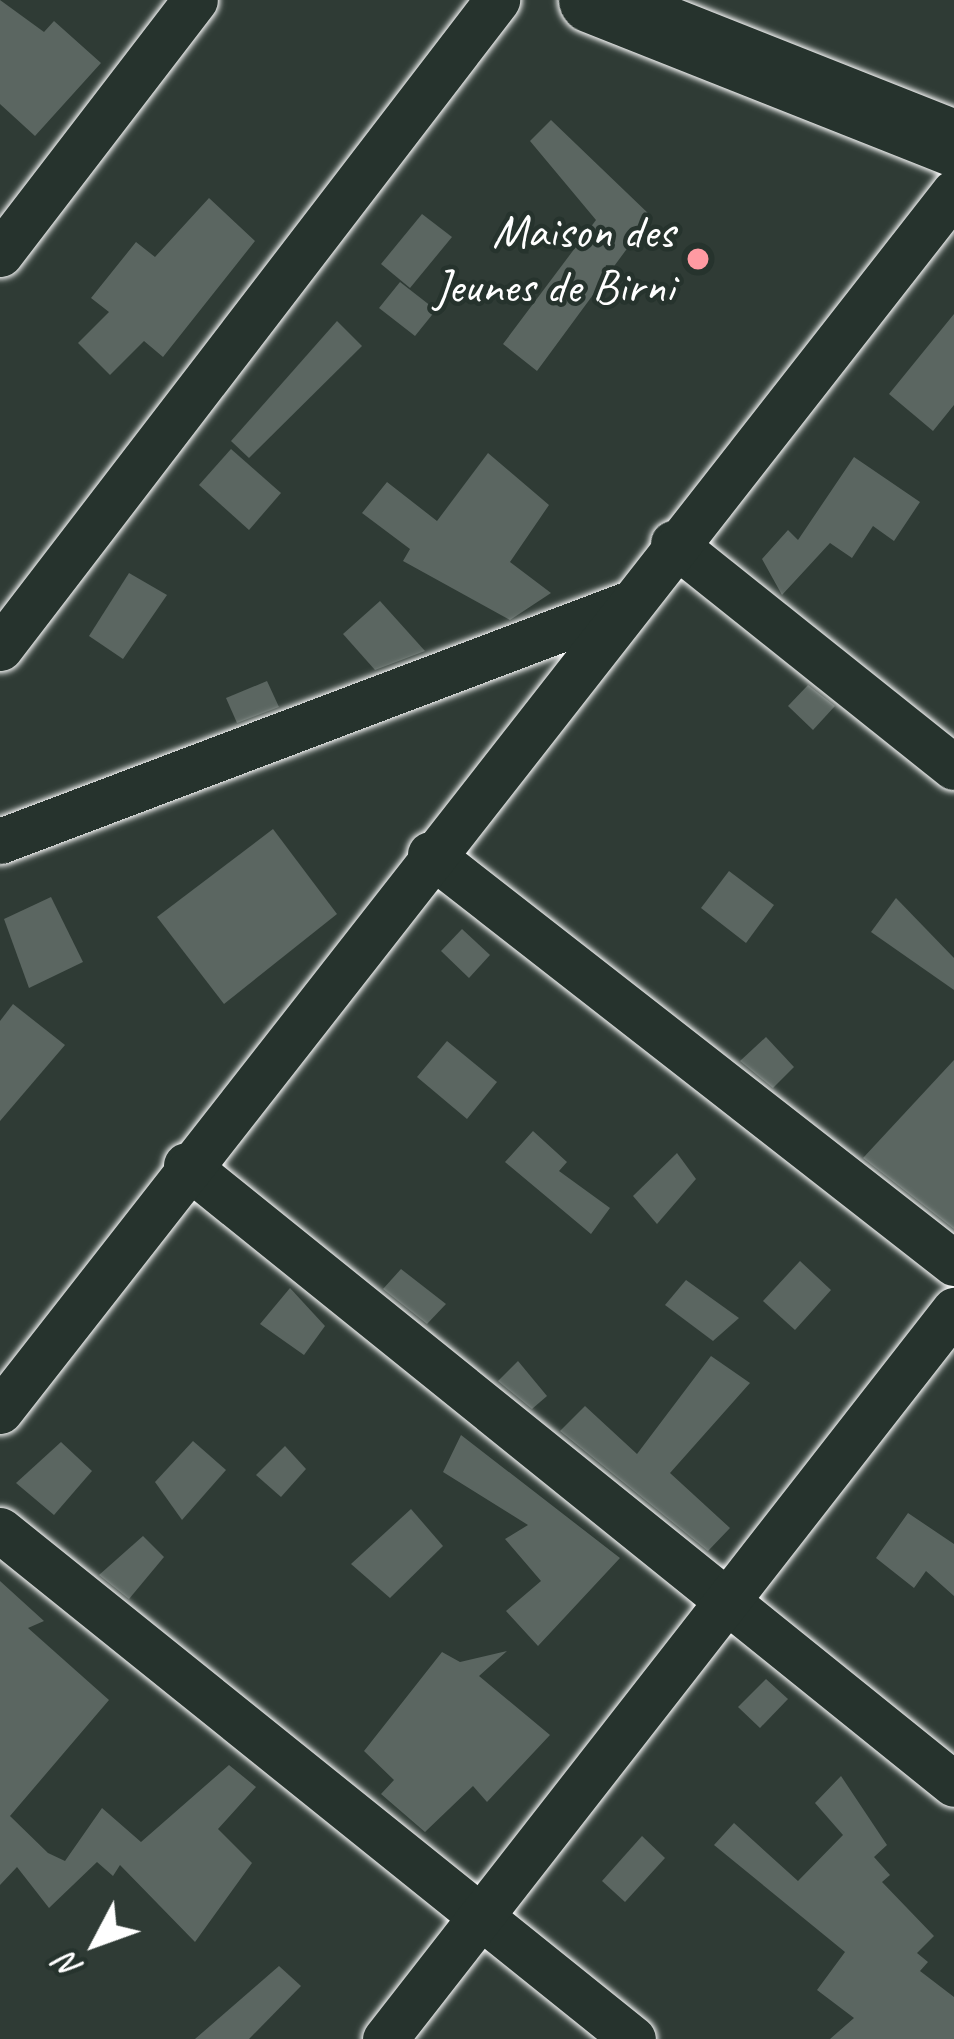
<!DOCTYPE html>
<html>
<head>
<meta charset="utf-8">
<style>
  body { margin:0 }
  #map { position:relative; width:954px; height:2039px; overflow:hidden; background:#2f3b35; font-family:Caveat,sans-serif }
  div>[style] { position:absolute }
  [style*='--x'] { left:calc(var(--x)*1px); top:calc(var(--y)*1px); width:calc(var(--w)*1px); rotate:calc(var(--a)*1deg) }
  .building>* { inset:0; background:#5b6661 }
  .roads { filter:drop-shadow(0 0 3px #fff) drop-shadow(0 0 3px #fff) }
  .minor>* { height:45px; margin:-22.5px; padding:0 22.5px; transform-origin:22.5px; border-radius:22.5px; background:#26332d }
  .highway>* { height:66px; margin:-33px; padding:0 33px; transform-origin:33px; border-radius:33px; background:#26332d }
  .dots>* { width:33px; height:33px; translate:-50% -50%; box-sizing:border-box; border:6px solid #26332d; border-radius:50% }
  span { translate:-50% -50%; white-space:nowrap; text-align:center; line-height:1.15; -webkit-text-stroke:9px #26332d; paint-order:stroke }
  .poi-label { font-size:48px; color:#fff }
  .right { translate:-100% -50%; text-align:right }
  .north { position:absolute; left:36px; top:1883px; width:120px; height:120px; -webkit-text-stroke:9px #26332d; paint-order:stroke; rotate:229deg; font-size:33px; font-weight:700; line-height:48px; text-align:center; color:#fff }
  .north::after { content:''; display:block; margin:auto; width:42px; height:54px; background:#fff; clip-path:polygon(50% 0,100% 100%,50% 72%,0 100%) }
</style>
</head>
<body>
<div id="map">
  <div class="building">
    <i style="clip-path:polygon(0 0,44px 32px,54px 21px,101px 63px,35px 136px,0 104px)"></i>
    <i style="clip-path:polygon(551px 120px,651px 216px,537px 371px,503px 344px,596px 220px,530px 141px)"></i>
    <i style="clip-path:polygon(209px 198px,255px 241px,163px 357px,144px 341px,110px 375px,78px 343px,109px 312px,91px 298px,136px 242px,155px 257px)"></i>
    <i style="clip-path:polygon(422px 214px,452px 237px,410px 288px,381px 264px)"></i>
    <i style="clip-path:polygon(400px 282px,436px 310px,415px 336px,379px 308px)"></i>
    <i style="clip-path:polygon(954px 314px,954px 405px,933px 431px,889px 394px)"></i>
    <i style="clip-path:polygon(337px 321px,362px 346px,249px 458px,231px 441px)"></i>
    <i style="clip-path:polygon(231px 449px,281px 493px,249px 530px,199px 485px)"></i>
    <i style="clip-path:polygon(488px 453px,549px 505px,510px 562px,551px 593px,510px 620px,403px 561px,410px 549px,362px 513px,387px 482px,437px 521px)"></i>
    <i style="clip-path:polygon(854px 457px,920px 502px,894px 541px,873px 526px,852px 558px,830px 543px,782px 595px,762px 559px,788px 530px,798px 540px)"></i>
    <i style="clip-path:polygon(129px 573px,167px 595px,123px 659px,89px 636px)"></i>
    <i style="clip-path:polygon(380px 601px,425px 651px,375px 670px,343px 634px)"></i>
    <i style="clip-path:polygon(267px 681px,279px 707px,237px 723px,226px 698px)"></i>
    <i style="clip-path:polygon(808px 685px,835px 706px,813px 730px,788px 706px)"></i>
    <i style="clip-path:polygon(273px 829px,337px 914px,224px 1004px,157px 917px)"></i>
    <i style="clip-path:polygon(729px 871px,774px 905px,746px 943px,701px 908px)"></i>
    <i style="clip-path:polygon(51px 897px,83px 962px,29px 988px,4px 919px)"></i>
    <i style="clip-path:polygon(896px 898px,954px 958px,954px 990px,871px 932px)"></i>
    <i style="clip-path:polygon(462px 929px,490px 955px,469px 978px,441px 951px)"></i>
    <i style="clip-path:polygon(13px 1004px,65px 1045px,0 1121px,0 1021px)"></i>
    <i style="clip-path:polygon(766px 1037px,794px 1067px,773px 1088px,740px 1061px)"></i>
    <i style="clip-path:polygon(447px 1041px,497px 1082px,467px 1119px,417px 1077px)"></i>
    <i style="clip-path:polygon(954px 1060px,954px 1229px,863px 1158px)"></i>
    <i style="clip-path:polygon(533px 1131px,567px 1162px,559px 1171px,610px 1208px,591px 1234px,505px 1162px)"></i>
    <i style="clip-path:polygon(677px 1153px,696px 1179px,657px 1224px,633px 1196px)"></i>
    <i style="clip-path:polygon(800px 1261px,831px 1290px,795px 1330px,763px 1301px)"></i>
    <i style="clip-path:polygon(401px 1269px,446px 1304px,427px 1324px,383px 1289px)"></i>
    <i style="clip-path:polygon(686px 1280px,739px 1318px,713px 1341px,665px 1305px)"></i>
    <i style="clip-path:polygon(290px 1288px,325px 1326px,304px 1355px,260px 1324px)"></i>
    <i style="clip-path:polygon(711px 1356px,750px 1383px,670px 1473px,730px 1528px,708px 1551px,560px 1431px,585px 1406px,637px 1454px)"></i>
    <i style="clip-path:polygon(518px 1361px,547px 1396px,532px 1409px,498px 1381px)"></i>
    <i style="clip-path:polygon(461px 1435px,620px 1558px,538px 1646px,506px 1611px,541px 1581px,505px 1539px,528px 1525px,443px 1472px)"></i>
    <i style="clip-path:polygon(193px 1441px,226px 1470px,182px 1520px,155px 1482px)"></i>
    <i style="clip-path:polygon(61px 1442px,92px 1471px,54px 1515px,16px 1483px)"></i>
    <i style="clip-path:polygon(285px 1446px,306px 1469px,281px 1497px,256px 1475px)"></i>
    <i style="clip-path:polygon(411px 1509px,443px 1546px,390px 1598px,351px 1564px)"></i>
    <i style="clip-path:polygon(908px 1513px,954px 1544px,954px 1596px,926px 1571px,914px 1588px,876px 1558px)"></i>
    <i style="clip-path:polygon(143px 1536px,164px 1557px,129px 1599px,99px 1575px)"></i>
    <i style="clip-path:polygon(0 1581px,44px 1621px,28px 1628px,109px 1700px,10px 1816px,48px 1853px,65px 1861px,102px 1808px,141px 1842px,229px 1765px,256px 1787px,218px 1829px,252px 1863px,195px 1942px,120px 1865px,113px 1876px,97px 1862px,49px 1908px,17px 1867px,0 1885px)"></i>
    <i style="clip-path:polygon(507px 1651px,479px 1676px,550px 1735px,487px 1802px,473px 1786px,425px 1832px,381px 1794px,394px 1780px,364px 1751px,442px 1652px,460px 1662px)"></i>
    <i style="clip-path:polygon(766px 1679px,788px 1699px,760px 1728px,738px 1707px)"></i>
    <i style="clip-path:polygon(841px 1776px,887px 1845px,874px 1857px,890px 1875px,882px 1882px,934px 1936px,917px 1953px,928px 1962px,920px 1971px,954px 1997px,954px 2039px,830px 2039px,854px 2018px,817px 1990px,845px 1952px,714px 1845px,734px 1823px,798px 1881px,843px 1835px,815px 1803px)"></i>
    <i style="clip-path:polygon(642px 1836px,665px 1858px,625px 1902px,602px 1881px)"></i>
    <i style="clip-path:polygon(279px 1966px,301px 1986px,249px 2039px,195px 2039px)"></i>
  </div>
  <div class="roads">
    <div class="minor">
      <i style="--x:0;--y:254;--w:320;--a:-52.5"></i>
      <i style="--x:673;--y:543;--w:359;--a:38.6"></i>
      <i style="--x:0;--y:648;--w:817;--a:-52.51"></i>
      <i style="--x:0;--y:841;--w:668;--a:-20.69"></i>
      <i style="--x:430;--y:854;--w:665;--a:37.97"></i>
      <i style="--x:186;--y:1165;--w:986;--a:38.87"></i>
      <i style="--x:0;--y:1411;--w:1548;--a:-51.95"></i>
      <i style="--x:0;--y:1530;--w:812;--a:38.8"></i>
      <i style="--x:385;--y:2039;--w:925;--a:-52.03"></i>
    </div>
    <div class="highway">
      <i style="--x:592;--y:0;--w:389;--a:21.6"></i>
    </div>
  </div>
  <div class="dots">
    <i style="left:698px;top:259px;background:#ff9aa2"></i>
  </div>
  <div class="poi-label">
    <span class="right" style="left:674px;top:259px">Maison des<br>Jeunes de Birni</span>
  </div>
  <div class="north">N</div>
</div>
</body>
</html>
